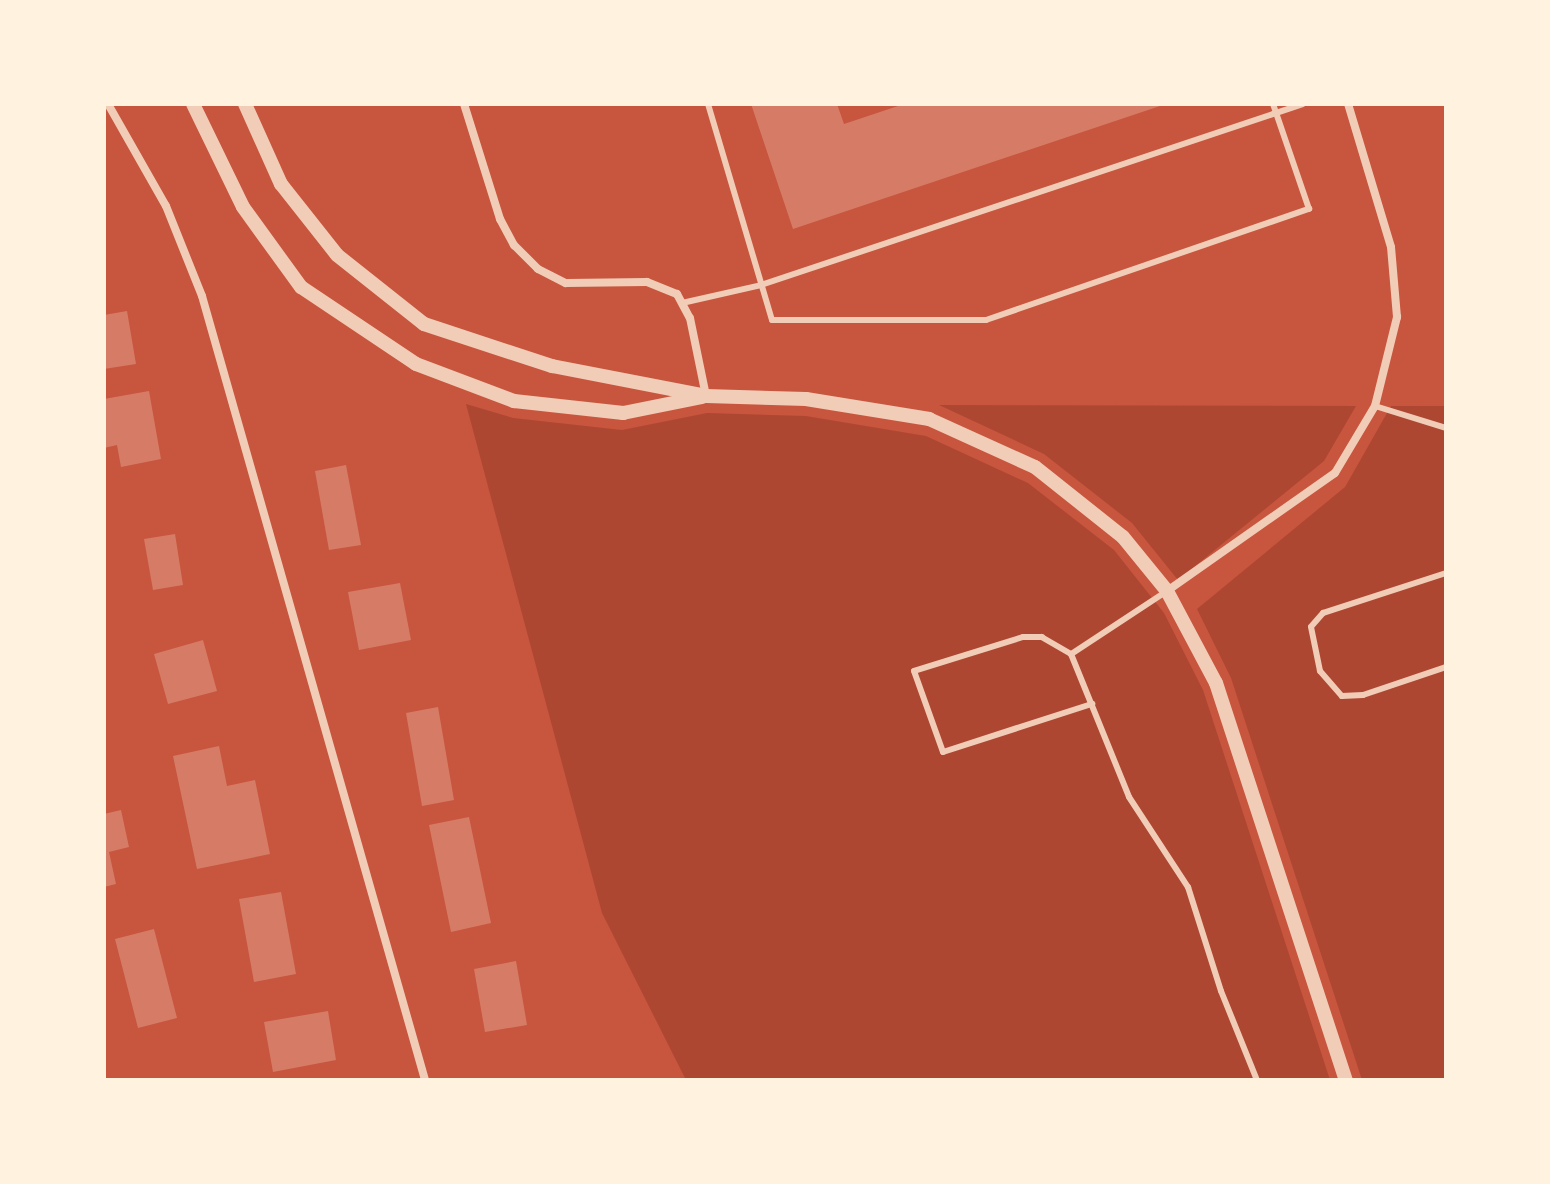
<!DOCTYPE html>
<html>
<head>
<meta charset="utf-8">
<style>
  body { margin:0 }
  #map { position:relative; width:1550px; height:1184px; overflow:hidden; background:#c8553d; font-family:Helvetica,sans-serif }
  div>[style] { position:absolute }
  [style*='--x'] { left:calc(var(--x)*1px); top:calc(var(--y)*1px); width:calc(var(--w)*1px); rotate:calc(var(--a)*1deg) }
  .green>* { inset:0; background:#ae4732 }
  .building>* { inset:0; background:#d67c66 }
  .service>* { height:6px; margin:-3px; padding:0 3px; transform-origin:3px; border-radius:3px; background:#f1ccb7 }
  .minor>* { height:8px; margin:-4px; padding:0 4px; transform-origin:4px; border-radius:4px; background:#f1ccb7 }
  .tertiary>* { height:14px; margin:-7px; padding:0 7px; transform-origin:7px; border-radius:7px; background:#f1ccb7 }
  span { translate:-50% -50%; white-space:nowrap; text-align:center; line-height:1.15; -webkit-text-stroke:8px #fff3e0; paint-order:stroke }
  .frame { position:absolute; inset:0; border:106px solid #fff3e0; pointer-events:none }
</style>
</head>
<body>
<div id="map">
  <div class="green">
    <i style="clip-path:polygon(466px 404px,513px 418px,622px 430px,707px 413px,806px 416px,926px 436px,1028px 483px,1114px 550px,1164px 613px,1203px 690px,1330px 1080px,686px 1080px,602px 913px)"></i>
    <i style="clip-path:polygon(939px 405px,1356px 406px,1324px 461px,1178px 580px,1132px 523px,1044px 454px)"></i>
    <i style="clip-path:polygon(1391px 406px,1446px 406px,1446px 1080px,1362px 1080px,1231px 678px,1197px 609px,1345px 487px)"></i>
  </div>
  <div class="building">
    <i style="clip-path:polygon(751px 104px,837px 104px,844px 124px,904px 104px,1163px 105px,793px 229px)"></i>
    <i style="clip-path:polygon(127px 311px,136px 364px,104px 369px,104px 315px)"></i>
    <i style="clip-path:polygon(149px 391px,161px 459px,121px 467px,117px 445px,104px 448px,104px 399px)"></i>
    <i style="clip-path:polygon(346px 465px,361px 545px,329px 550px,315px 471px)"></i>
    <i style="clip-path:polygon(175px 534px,183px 585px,153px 590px,144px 539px)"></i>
    <i style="clip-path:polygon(400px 583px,411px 640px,359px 650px,348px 592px)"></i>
    <i style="clip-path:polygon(203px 640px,217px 691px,168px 704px,154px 654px)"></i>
    <i style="clip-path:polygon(438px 707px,454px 800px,422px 806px,406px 713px)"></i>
    <i style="clip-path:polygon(219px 746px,227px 786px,255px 780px,270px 854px,197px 869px,173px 756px)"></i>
    <i style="clip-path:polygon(121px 810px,129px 847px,109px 852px,116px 884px,104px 887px,104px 814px)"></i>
    <i style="clip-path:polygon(469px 817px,491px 923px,451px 932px,429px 825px)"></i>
    <i style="clip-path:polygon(281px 892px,296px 974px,254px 982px,239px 899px)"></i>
    <i style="clip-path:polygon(154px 929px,177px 1018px,138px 1028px,115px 939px)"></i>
    <i style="clip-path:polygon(516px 961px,527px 1025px,485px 1032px,474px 969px)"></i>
    <i style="clip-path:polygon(328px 1011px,336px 1060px,273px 1072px,264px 1022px)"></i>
  </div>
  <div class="service">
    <i style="--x:708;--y:104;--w:225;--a:73.5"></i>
    <i style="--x:772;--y:320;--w:214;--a:0"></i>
    <i style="--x:986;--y:320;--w:342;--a:-19"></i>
    <i style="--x:1309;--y:209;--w:111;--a:-108.9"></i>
    <i style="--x:682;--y:303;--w:81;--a:-12.8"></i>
    <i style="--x:761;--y:285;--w:571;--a:-18.47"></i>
    <i style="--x:1375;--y:406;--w:74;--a:17.2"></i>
    <i style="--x:1446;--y:573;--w:129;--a:162"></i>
    <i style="--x:1323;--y:613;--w:18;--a:131"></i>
    <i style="--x:1311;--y:627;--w:45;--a:78.4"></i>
    <i style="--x:1320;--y:671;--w:33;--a:49"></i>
    <i style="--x:1342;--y:696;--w:21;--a:-3"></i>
    <i style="--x:1363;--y:695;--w:88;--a:-18.6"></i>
    <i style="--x:1167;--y:591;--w:115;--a:146.7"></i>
    <i style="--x:1071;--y:654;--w:154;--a:67.9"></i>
    <i style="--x:1129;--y:797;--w:108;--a:56.8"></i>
    <i style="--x:1188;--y:887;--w:109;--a:72.4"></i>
    <i style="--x:1221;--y:991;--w:96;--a:68"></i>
    <i style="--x:1071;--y:654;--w:34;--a:-150"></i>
    <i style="--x:1042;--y:637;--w:19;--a:180"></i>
    <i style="--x:1023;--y:637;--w:114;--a:162.7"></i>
    <i style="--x:914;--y:671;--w:86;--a:70.3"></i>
    <i style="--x:943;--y:752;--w:157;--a:-17.9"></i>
  </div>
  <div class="minor">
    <i style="--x:108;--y:104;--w:117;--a:60.4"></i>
    <i style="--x:166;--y:206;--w:97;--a:68.2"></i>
    <i style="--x:202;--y:296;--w:815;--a:74.12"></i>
    <i style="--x:464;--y:104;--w:121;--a:72.6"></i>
    <i style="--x:500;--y:219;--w:30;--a:62"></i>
    <i style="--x:514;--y:245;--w:34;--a:45"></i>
    <i style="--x:538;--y:269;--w:31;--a:27"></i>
    <i style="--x:566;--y:283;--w:81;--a:-0.7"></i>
    <i style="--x:647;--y:282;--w:32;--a:22"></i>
    <i style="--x:677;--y:294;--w:27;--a:62"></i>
    <i style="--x:690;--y:318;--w:80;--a:78.4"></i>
    <i style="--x:1167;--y:591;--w:205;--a:-35.1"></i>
    <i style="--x:1335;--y:473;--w:78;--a:-59.2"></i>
    <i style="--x:1375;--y:406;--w:92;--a:-76.1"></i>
    <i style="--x:1397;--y:317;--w:70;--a:-94.9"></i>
    <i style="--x:1391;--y:247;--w:149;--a:-106.7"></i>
  </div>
  <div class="tertiary">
    <i style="--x:193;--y:104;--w:114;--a:64.1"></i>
    <i style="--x:243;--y:207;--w:99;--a:54.1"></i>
    <i style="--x:301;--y:287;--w:138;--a:33.8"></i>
    <i style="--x:416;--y:364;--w:105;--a:20.7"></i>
    <i style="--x:514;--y:401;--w:110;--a:6.3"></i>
    <i style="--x:623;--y:413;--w:81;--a:-11.4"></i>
    <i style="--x:245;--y:104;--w:88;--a:65.8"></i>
    <i style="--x:281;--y:184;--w:90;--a:51.7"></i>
    <i style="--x:337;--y:255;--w:111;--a:38.4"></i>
    <i style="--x:424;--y:324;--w:135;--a:18.2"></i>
    <i style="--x:552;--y:366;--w:157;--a:11"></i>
    <i style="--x:706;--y:396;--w:100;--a:1.7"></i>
    <i style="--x:806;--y:399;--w:125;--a:9.2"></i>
    <i style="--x:929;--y:419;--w:116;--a:24.4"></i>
    <i style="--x:1035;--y:467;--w:112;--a:38.5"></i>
    <i style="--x:1123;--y:537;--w:70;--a:50.8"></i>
    <i style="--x:1167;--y:591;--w:104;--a:62"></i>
    <i style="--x:1216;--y:683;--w:418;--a:71.9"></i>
  </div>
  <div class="frame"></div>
</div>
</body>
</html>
